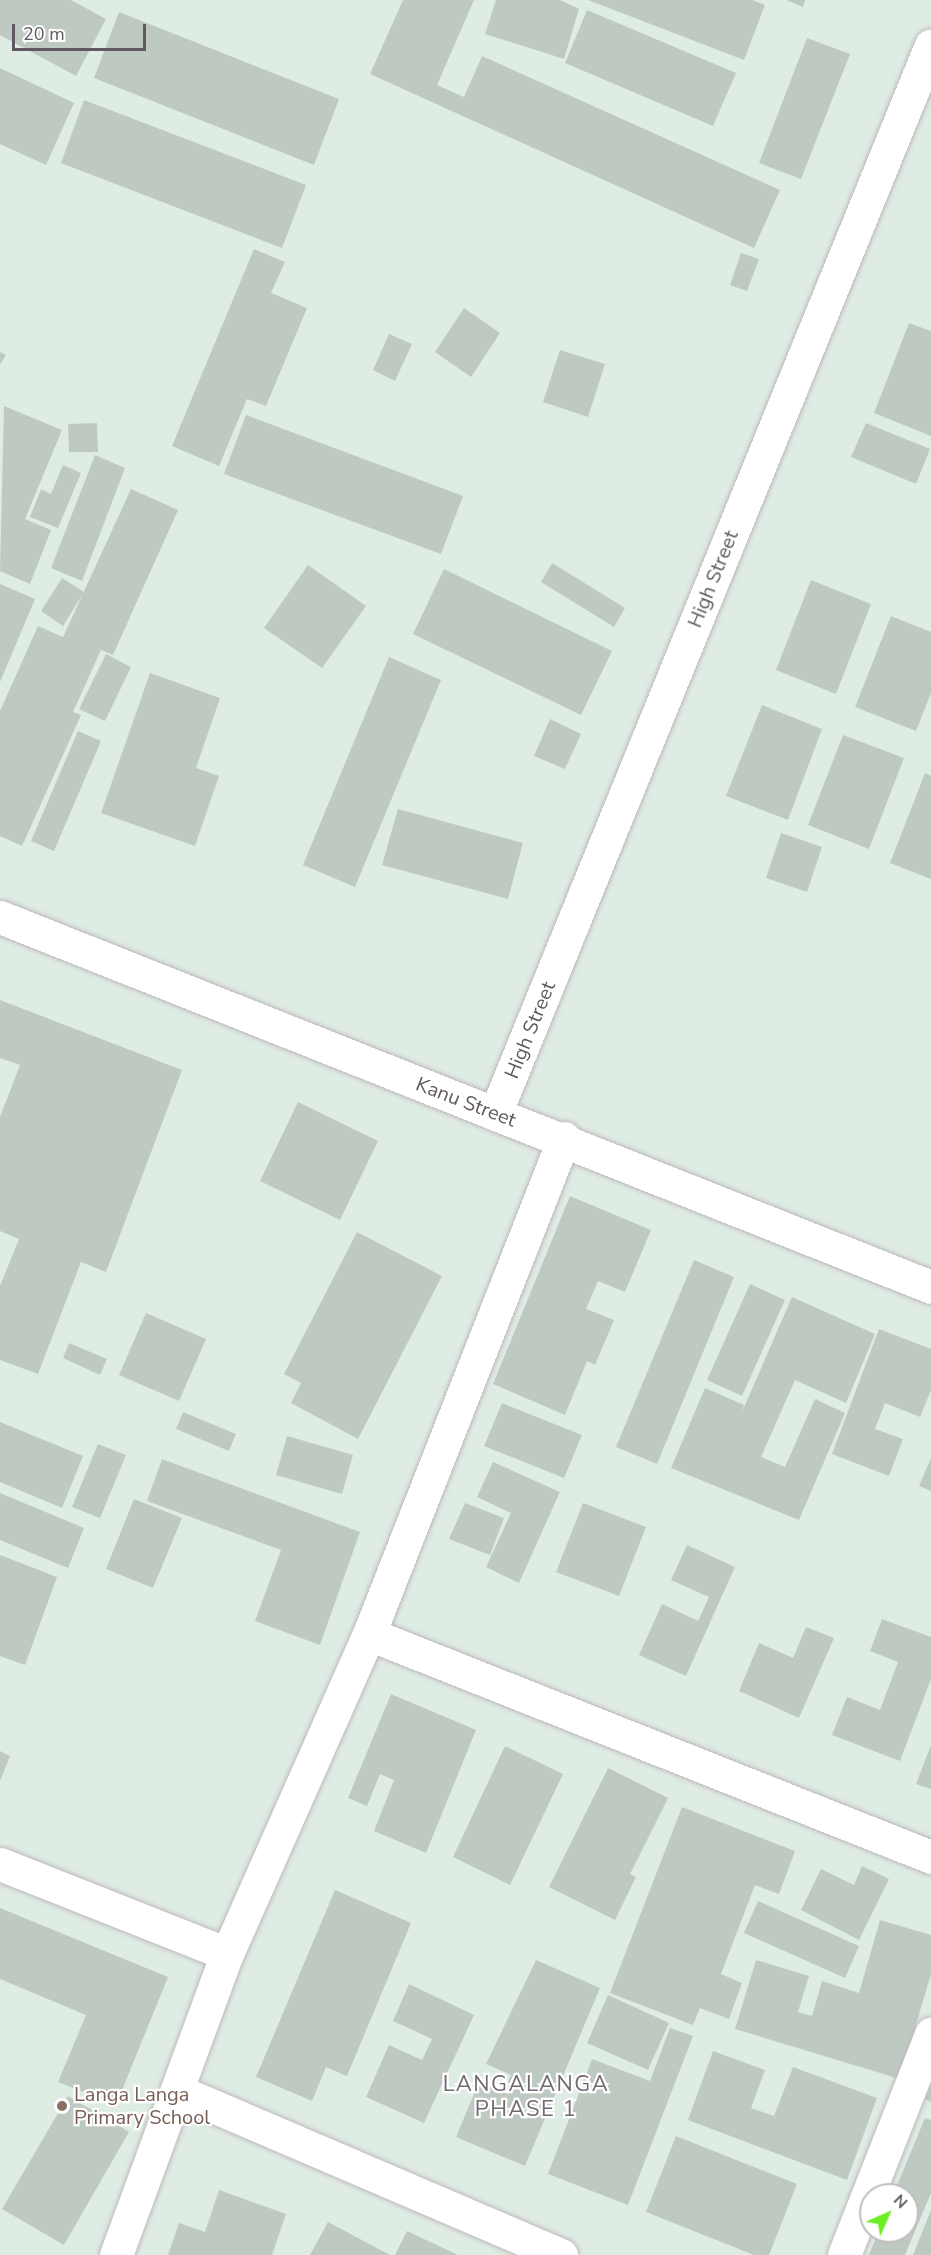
<!DOCTYPE html>
<html>
<head>
<meta charset="utf-8">
<style>
  body { margin:0 }
  #map { position:relative; width:931px; height:2255px; overflow:hidden; background:#dfece4; font-family:"Nunito Sans",sans-serif }
  div>[style] { position:absolute }
  [style*='--x'] { left:calc(var(--x)*1px); top:calc(var(--y)*1px); width:calc(var(--w)*1px); rotate:calc(var(--a)*1deg) }
  .building>* { inset:0; background:#becac1 }
  .roads { filter:drop-shadow(0 0 2px #bfb8be) drop-shadow(0 0 2px #bfb8be) }
  .street>* { height:33px; margin:-16.5px; padding:0 16.5px; transform-origin:16.5px; border-radius:16.5px; background:#fff }
  .dots>* { width:16px; height:16px; translate:-50% -50%; box-sizing:border-box; border:3px solid #fff; border-radius:50% }
  span { translate:-50% -50%; white-space:nowrap; text-align:center; line-height:1.15; -webkit-text-stroke:4.5px #fff; paint-order:stroke }
  .street-label { font-size:20px; color:#615860 }
  .education-label { font-size:20px; color:#785e54 }
  .left { translate:0 -50%; text-align:left }
  .quarter-label { font-size:22px; color:#736973; letter-spacing:1.5px }
  .north { position:absolute; left:859px; top:2183px; width:60px; height:60px; box-sizing:border-box; background:#fff; border:2px solid #c0bcbf; border-radius:50%; rotate:45deg; font-size:16px; font-weight:700; line-height:24px; text-align:center; color:#615860 }
  .north::after { content:''; display:block; margin:auto; width:21px; height:27px; background:#6cee24; clip-path:polygon(50% 0,100% 100%,50% 72%,0 100%) }
  .scale { position:absolute; left:12px; top:24px; width:134px; height:27px; box-sizing:border-box; border:3px solid #615860; border-top:0; padding-left:8px; font-size:18px; line-height:21px; white-space:nowrap; color:#615860; -webkit-text-stroke:4px #fff; paint-order:stroke }
</style>
</head>
<body>
<div id="map">
  <div class="building">
    <i style="clip-path:polygon(0 0,71px 0,106px 19px,76px 76px,0 35px)"></i>
    <i style="clip-path:polygon(403px 0,474px 0,437px 85px,464px 97px,482px 56px,780px 190px,754px 248px,370px 74px)"></i>
    <i style="clip-path:polygon(496px 0,560px 0,579px 9px,564px 59px,485px 34px)"></i>
    <i style="clip-path:polygon(588px 0,752px 0,765px 5px,744px 60px)"></i>
    <i style="clip-path:polygon(786px 0,805px 0,803px 7px)"></i>
    <i style="clip-path:polygon(587px 10px,736px 73px,713px 126px,565px 63px)"></i>
    <i style="clip-path:polygon(119px 12px,339px 99px,314px 165px,94px 78px)"></i>
    <i style="clip-path:polygon(807px 38px,850px 54px,801px 179px,759px 163px)"></i>
    <i style="clip-path:polygon(0 68px,74px 103px,46px 165px,0 144px)"></i>
    <i style="clip-path:polygon(84px 100px,306px 185px,282px 248px,61px 163px)"></i>
    <i style="clip-path:polygon(254px 249px,285px 262px,271px 293px,307px 308px,266px 406px,247px 399px,219px 466px,172px 446px)"></i>
    <i style="clip-path:polygon(741px 253px,759px 259px,747px 291px,730px 285px)"></i>
    <i style="clip-path:polygon(464px 308px,500px 333px,471px 377px,435px 352px)"></i>
    <i style="clip-path:polygon(909px 323px,931px 331px,931px 436px,874px 413px)"></i>
    <i style="clip-path:polygon(389px 334px,412px 344px,395px 381px,373px 370px)"></i>
    <i style="clip-path:polygon(560px 350px,605px 364px,588px 417px,543px 402px)"></i>
    <i style="clip-path:polygon(0 352px,6px 355px,0 365px)"></i>
    <i style="clip-path:polygon(4px 406px,62px 430px,25px 519px,51px 530px,30px 584px,0 571px)"></i>
    <i style="clip-path:polygon(246px 415px,463px 496px,441px 554px,224px 474px)"></i>
    <i style="clip-path:polygon(97px 423px,98px 452px,69px 452px,68px 424px)"></i>
    <i style="clip-path:polygon(866px 423px,930px 449px,916px 484px,851px 457px)"></i>
    <i style="clip-path:polygon(95px 455px,125px 468px,82px 581px,51px 568px)"></i>
    <i style="clip-path:polygon(63px 465px,81px 473px,58px 528px,30px 517px,41px 489px,51px 494px)"></i>
    <i style="clip-path:polygon(131px 489px,178px 510px,113px 655px,101px 650px,73px 712px,81px 715px,22px 846px,0 836px,0 711px,38px 626px,63px 637px)"></i>
    <i style="clip-path:polygon(552px 563px,625px 608px,614px 627px,541px 582px)"></i>
    <i style="clip-path:polygon(308px 565px,366px 606px,322px 668px,264px 628px)"></i>
    <i style="clip-path:polygon(444px 569px,612px 651px,581px 715px,413px 634px)"></i>
    <i style="clip-path:polygon(62px 578px,84px 592px,63px 626px,41px 611px)"></i>
    <i style="clip-path:polygon(811px 580px,871px 604px,836px 694px,776px 670px)"></i>
    <i style="clip-path:polygon(0 584px,35px 599px,0 682px)"></i>
    <i style="clip-path:polygon(891px 616px,931px 632px,931px 693px,916px 731px,855px 707px)"></i>
    <i style="clip-path:polygon(106px 654px,131px 667px,105px 721px,79px 709px)"></i>
    <i style="clip-path:polygon(389px 657px,441px 680px,355px 887px,303px 865px)"></i>
    <i style="clip-path:polygon(150px 673px,220px 698px,196px 768px,219px 776px,195px 846px,101px 813px)"></i>
    <i style="clip-path:polygon(762px 705px,822px 729px,788px 820px,726px 796px)"></i>
    <i style="clip-path:polygon(550px 719px,581px 734px,565px 769px,534px 756px)"></i>
    <i style="clip-path:polygon(78px 731px,101px 741px,54px 851px,31px 841px)"></i>
    <i style="clip-path:polygon(843px 735px,904px 758px,869px 849px,808px 825px)"></i>
    <i style="clip-path:polygon(925px 773px,931px 776px,931px 879px,890px 863px)"></i>
    <i style="clip-path:polygon(398px 809px,523px 843px,508px 899px,382px 865px)"></i>
    <i style="clip-path:polygon(781px 833px,822px 847px,807px 892px,766px 878px)"></i>
    <i style="clip-path:polygon(0 1000px,182px 1070px,106px 1272px,81px 1262px,38px 1374px,0 1360px,0 1286px,19px 1239px,0 1231px,0 1117px,20px 1065px,0 1058px)"></i>
    <i style="clip-path:polygon(298px 1102px,378px 1141px,340px 1220px,260px 1181px)"></i>
    <i style="clip-path:polygon(570px 1196px,651px 1230px,625px 1292px,598px 1281px,586px 1309px,614px 1320px,595px 1365px,587px 1361px,565px 1415px,493px 1384px)"></i>
    <i style="clip-path:polygon(357px 1232px,442px 1276px,358px 1439px,291px 1403px,301px 1383px,284px 1374px)"></i>
    <i style="clip-path:polygon(694px 1260px,734px 1277px,657px 1464px,616px 1447px)"></i>
    <i style="clip-path:polygon(750px 1284px,785px 1300px,742px 1396px,707px 1380px)"></i>
    <i style="clip-path:polygon(792px 1297px,875px 1334px,846px 1403px,795px 1380px,761px 1457px,785px 1467px,815px 1399px,845px 1413px,799px 1520px,671px 1468px,705px 1388px,744px 1405px,742px 1412px)"></i>
    <i style="clip-path:polygon(146px 1313px,206px 1339px,179px 1401px,119px 1375px)"></i>
    <i style="clip-path:polygon(879px 1329px,931px 1349px,931px 1390px,920px 1417px,885px 1403px,875px 1429px,903px 1439px,889px 1476px,832px 1454px)"></i>
    <i style="clip-path:polygon(69px 1343px,107px 1359px,100px 1375px,63px 1358px)"></i>
    <i style="clip-path:polygon(502px 1403px,582px 1435px,564px 1478px,484px 1446px)"></i>
    <i style="clip-path:polygon(183px 1412px,236px 1434px,229px 1451px,176px 1429px)"></i>
    <i style="clip-path:polygon(0 1422px,83px 1456px,62px 1508px,0 1482px)"></i>
    <i style="clip-path:polygon(287px 1436px,353px 1455px,342px 1494px,276px 1475px)"></i>
    <i style="clip-path:polygon(98px 1444px,126px 1455px,100px 1518px,72px 1507px)"></i>
    <i style="clip-path:polygon(931px 1458px,931px 1491px,919px 1486px)"></i>
    <i style="clip-path:polygon(162px 1459px,360px 1532px,320px 1645px,255px 1621px,281px 1550px,147px 1501px)"></i>
    <i style="clip-path:polygon(493px 1462px,560px 1492px,519px 1583px,486px 1567px,511px 1513px,477px 1497px)"></i>
    <i style="clip-path:polygon(0 1493px,84px 1528px,68px 1568px,0 1540px)"></i>
    <i style="clip-path:polygon(134px 1499px,182px 1518px,153px 1588px,106px 1569px)"></i>
    <i style="clip-path:polygon(465px 1503px,504px 1518px,490px 1555px,449px 1539px)"></i>
    <i style="clip-path:polygon(583px 1503px,646px 1527px,619px 1596px,556px 1572px)"></i>
    <i style="clip-path:polygon(687px 1545px,735px 1567px,686px 1676px,639px 1655px,662px 1604px,698px 1621px,709px 1597px,671px 1580px)"></i>
    <i style="clip-path:polygon(0 1555px,57px 1577px,25px 1665px,0 1656px)"></i>
    <i style="clip-path:polygon(882px 1619px,931px 1637px,931px 1679px,900px 1761px,832px 1735px,847px 1697px,880px 1710px,898px 1662px,870px 1651px)"></i>
    <i style="clip-path:polygon(806px 1627px,834px 1638px,799px 1718px,739px 1691px,759px 1643px,793px 1658px)"></i>
    <i style="clip-path:polygon(391px 1694px,476px 1730px,426px 1853px,374px 1831px,394px 1780px,380px 1774px,367px 1806px,348px 1798px)"></i>
    <i style="clip-path:polygon(931px 1745px,931px 1789px,916px 1784px)"></i>
    <i style="clip-path:polygon(505px 1746px,563px 1774px,510px 1885px,453px 1857px)"></i>
    <i style="clip-path:polygon(0 1751px,10px 1756px,0 1781px)"></i>
    <i style="clip-path:polygon(608px 1768px,668px 1798px,630px 1874px,636px 1877px,615px 1920px,549px 1887px)"></i>
    <i style="clip-path:polygon(682px 1807px,795px 1851px,779px 1894px,755px 1885px,721px 1974px,742px 1983px,729px 2019px,700px 2008px,693px 2025px,610px 1993px)"></i>
    <i style="clip-path:polygon(862px 1866px,889px 1879px,859px 1940px,801px 1910px,821px 1869px,854px 1885px)"></i>
    <i style="clip-path:polygon(335px 1890px,411px 1923px,347px 2076px,326px 2067px,312px 2101px,256px 2077px)"></i>
    <i style="clip-path:polygon(758px 1901px,859px 1946px,845px 1978px,744px 1933px)"></i>
    <i style="clip-path:polygon(0 1908px,168px 1977px,116px 2105px,58px 2082px,86px 2015px,0 1979px)"></i>
    <i style="clip-path:polygon(880px 1920px,931px 1935px,931px 1974px,900px 2079px,735px 2029px,756px 1960px,809px 1976px,798px 2012px,812px 2016px,822px 1981px,859px 1993px)"></i>
    <i style="clip-path:polygon(536px 1960px,600px 1988px,525px 2166px,456px 2137px,479px 2082px,503px 2093px,511px 2075px,486px 2064px)"></i>
    <i style="clip-path:polygon(409px 1984px,474px 2015px,424px 2123px,366px 2097px,389px 2045px,422px 2060px,432px 2039px,393px 2021px)"></i>
    <i style="clip-path:polygon(608px 1995px,669px 2023px,648px 2070px,587px 2043px)"></i>
    <i style="clip-path:polygon(670px 2028px,693px 2036px,628px 2205px,548px 2174px,592px 2059px,650px 2081px)"></i>
    <i style="clip-path:polygon(713px 2051px,765px 2070px,751px 2108px,774px 2116px,793px 2067px,877px 2098px,847px 2180px,688px 2120px)"></i>
    <i style="clip-path:polygon(931px 2086px,931px 2102px,925px 2099px)"></i>
    <i style="clip-path:polygon(68px 2096px,129px 2132px,64px 2245px,2px 2209px)"></i>
    <i style="clip-path:polygon(925px 2118px,931px 2120px,931px 2193px,905px 2255px,869px 2255px,879px 2231px,907px 2231px,907px 2195px,893px 2195px)"></i>
    <i style="clip-path:polygon(676px 2136px,797px 2184px,769px 2255px,754px 2255px,646px 2212px)"></i>
    <i style="clip-path:polygon(219px 2190px,286px 2214px,272px 2255px,168px 2255px,179px 2223px,205px 2232px)"></i>
    <i style="clip-path:polygon(931px 2210px,931px 2255px,913px 2255px)"></i>
    <i style="clip-path:polygon(328px 2222px,390px 2255px,310px 2255px)"></i>
    <i style="clip-path:polygon(407px 2231px,458px 2255px,395px 2255px)"></i>
  </div>
  <div class="roads">
    <div class="street">
      <i style="--x:0;--y:917;--w:1002;--a:21.67"></i>
      <i style="--x:495;--y:1114;--w:1154;--a:-67.81"></i>
      <i style="--x:369;--y:1634;--w:605;--a:21.64"></i>
      <i style="--x:0;--y:1864;--w:244;--a:21.6"></i>
      <i style="--x:178;--y:2091;--w:417;--a:23.2"></i>
      <i style="--x:116;--y:2255;--w:321;--a:-69.8"></i>
      <i style="--x:227;--y:1954;--w:350;--a:-66.1"></i>
      <i style="--x:369;--y:1634;--w:533;--a:-68.54"></i>
      <i style="--x:844;--y:2255;--w:238;--a:-68.5"></i>
    </div>
  </div>
  <div class="dots">
    <i style="left:62px;top:2106px;background:#8d6e63"></i>
  </div>
  <div class="street-label">
    <span style="left:713px;top:579px;rotate:-68deg">High Street</span>
    <span style="left:530px;top:1030px;rotate:-68deg">High Street</span>
    <span style="left:466px;top:1102px;rotate:21deg">Kanu Street</span>
  </div>
  <div class="education-label">
    <span class="left" style="left:74px;top:2106px">Langa Langa<br>Primary School</span>
  </div>
  <div class="quarter-label">
    <span style="left:526px;top:2097px">LANGALANGA<br>PHASE 1</span>
  </div>
  <div class="north">N</div>
  <div class="scale">20 m</div>
</div>
</body>
</html>
